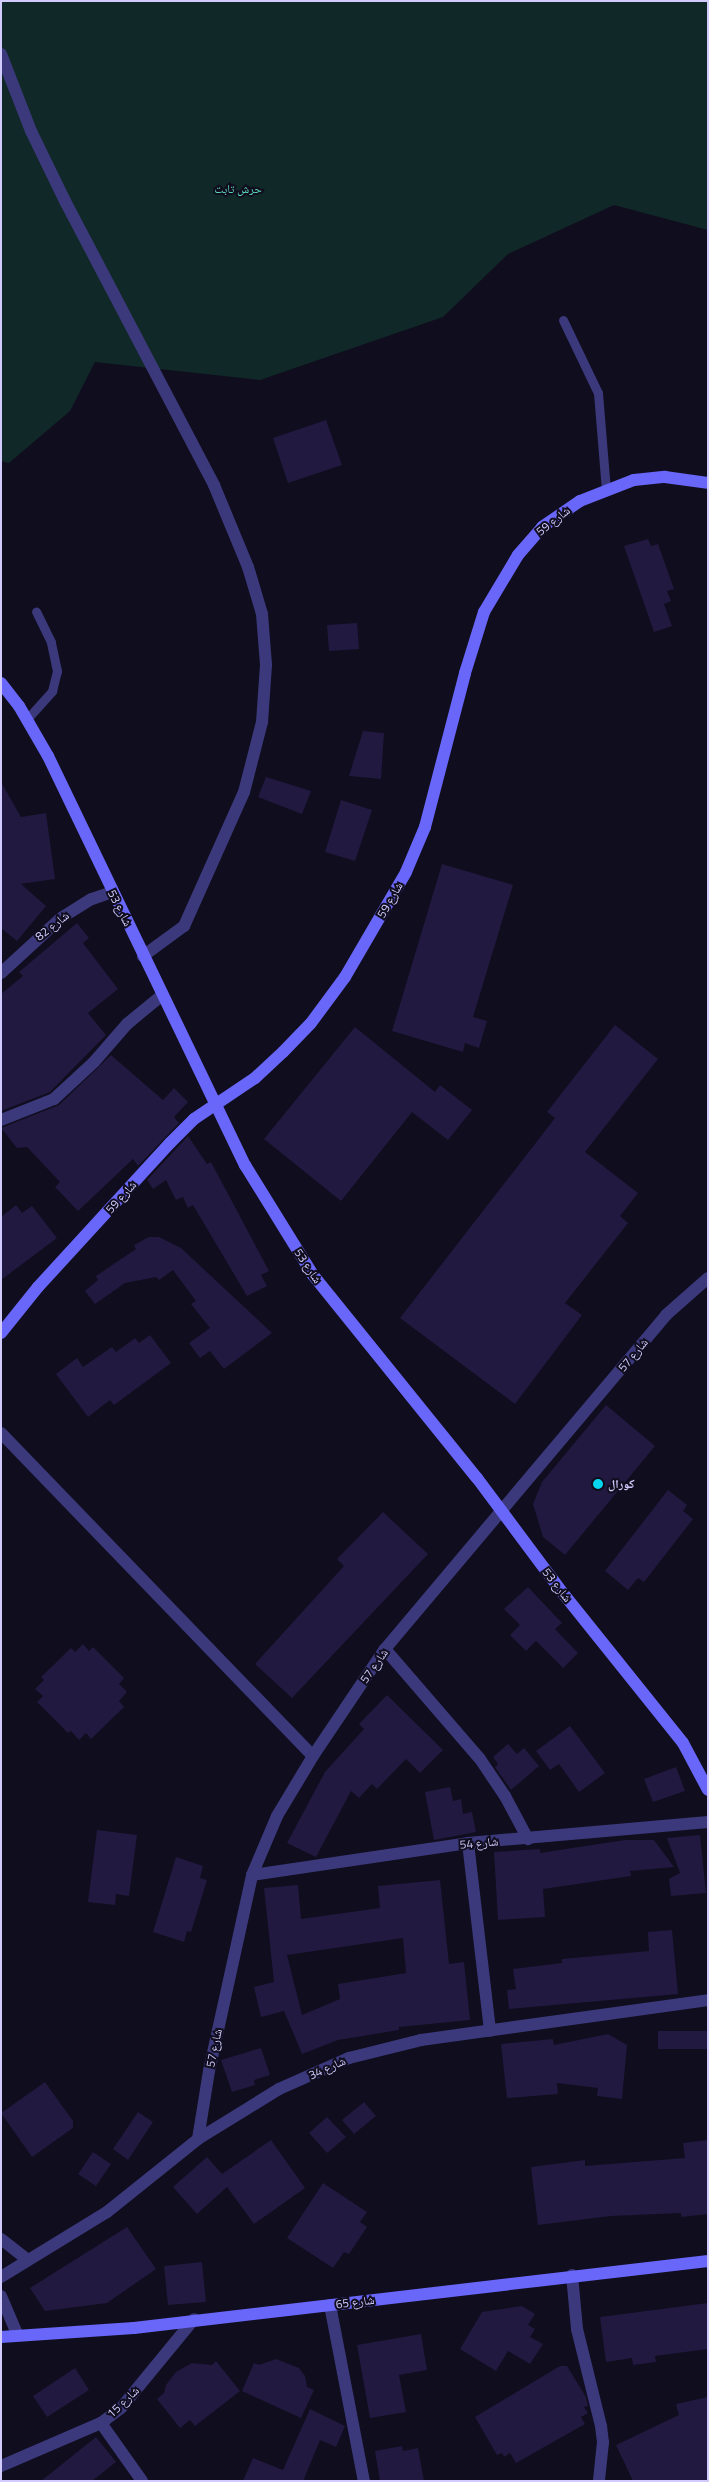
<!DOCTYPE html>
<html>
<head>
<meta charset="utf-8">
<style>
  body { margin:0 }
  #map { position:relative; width:709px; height:2482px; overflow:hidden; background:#100d1e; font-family:"Titillium Web","Noto Naskh Arabic",sans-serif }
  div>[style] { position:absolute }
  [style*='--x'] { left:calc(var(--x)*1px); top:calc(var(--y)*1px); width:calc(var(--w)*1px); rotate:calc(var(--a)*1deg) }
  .green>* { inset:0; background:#102827 }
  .building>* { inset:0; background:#21193f }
  .lane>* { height:9px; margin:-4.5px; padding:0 4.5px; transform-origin:4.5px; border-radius:4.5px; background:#3b397c }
  .street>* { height:12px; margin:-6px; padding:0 6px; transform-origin:6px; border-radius:6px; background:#3b397c }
  .secondary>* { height:12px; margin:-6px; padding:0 6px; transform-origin:6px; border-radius:6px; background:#6966fa }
  .dots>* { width:14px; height:14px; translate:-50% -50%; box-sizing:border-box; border:2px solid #100d1e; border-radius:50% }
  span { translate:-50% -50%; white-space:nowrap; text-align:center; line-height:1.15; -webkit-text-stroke:4px #100d1e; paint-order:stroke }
  .park-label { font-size:12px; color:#5bdaba }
  .street-label { font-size:12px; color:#d1ccfd }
  .poi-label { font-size:12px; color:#d1ccfd; font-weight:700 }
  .left { translate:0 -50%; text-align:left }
  .frame { position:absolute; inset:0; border:2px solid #d1ccfd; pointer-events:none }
</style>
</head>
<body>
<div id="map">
  <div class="green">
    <i style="clip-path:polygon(1px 1px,708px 1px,708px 230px,614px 205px,508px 254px,443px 317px,260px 380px,95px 362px,70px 411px,9px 463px,1px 461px)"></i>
  </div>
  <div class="building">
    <i style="clip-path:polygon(326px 420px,342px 465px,288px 483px,273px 438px)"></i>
    <i style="clip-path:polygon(648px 539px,651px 546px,658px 544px,674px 589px,667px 591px,671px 601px,664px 604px,672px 626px,654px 632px,624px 546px)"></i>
    <i style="clip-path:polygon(357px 623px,359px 649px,329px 651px,327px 625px)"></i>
    <i style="clip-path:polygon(363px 731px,384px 733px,381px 779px,349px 776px)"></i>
    <i style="clip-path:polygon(266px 777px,311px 791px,302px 814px,258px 797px)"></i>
    <i style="clip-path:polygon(1px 782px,21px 817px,46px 813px,55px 879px,21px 884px,46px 906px,17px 941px,1px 928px)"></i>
    <i style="clip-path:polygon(341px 800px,372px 810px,355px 861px,325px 852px)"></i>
    <i style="clip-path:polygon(442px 864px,513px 885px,473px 1017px,487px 1021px,479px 1048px,465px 1043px,463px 1052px,392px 1031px)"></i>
    <i style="clip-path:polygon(77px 923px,89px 938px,83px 943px,118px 989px,88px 1013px,106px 1035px,50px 1092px,1px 1111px,1px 994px,23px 976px,19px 972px)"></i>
    <i style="clip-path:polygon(615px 1025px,658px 1059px,585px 1152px,638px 1193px,620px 1216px,628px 1223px,565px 1303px,582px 1315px,515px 1404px,400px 1318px,555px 1118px,547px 1112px)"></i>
    <i style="clip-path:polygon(355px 1027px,435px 1092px,440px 1085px,472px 1110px,448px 1140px,412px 1112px,341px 1201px,264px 1139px)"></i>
    <i style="clip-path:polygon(111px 1055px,163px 1100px,174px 1088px,188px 1102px,174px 1117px,179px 1123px,138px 1166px,133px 1159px,78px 1211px,55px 1187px,60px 1182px,27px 1147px,17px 1148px,1px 1128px,59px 1105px)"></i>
    <i style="clip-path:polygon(188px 1136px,207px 1164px,211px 1162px,269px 1271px,261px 1275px,267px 1286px,247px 1296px,193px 1205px,188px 1208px,183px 1197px,176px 1200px,166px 1180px,153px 1189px,147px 1180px)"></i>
    <i style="clip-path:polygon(16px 1205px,22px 1213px,32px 1206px,57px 1238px,1px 1280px,1px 1217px)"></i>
    <i style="clip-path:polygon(149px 1237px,159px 1237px,181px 1248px,272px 1333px,224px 1369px,210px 1351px,200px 1358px,189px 1343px,210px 1328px,191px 1304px,196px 1301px,173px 1270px,159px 1280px,156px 1277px,125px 1283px,95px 1304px,85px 1291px,98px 1280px,96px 1276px,136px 1249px,134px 1245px)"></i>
    <i style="clip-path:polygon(150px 1335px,171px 1363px,114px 1405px,110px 1400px,88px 1417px,56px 1374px,77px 1358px,83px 1367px,112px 1347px,116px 1352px,135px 1338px,139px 1343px)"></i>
    <i style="clip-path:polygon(606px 1405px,655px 1446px,565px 1555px,543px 1537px,533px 1504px,542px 1482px)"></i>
    <i style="clip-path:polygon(668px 1490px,687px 1505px,683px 1511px,693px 1519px,644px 1582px,638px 1578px,628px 1590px,605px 1571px)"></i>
    <i style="clip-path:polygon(383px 1512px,428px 1554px,292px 1698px,255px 1664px,344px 1566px,337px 1559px)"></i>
    <i style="clip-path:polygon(528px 1587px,562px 1623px,555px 1629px,578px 1653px,563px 1668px,536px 1641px,526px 1651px,510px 1635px,520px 1625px,504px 1609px)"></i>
    <i style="clip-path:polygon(83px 1644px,89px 1651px,93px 1647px,124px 1678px,119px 1684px,127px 1692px,119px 1701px,124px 1707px,91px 1739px,86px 1733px,79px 1740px,71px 1731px,68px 1733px,37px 1702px,43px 1696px,35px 1689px,44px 1680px,41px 1677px,71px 1648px,75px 1652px)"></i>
    <i style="clip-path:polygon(387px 1695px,443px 1750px,420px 1773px,406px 1759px,377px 1789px,372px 1784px,359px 1798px,351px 1791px,316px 1857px,287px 1843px,325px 1772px,364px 1729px,359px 1724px)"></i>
    <i style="clip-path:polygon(570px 1726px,605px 1773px,579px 1792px,559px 1764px,550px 1770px,536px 1751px)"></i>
    <i style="clip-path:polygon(508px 1744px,517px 1754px,524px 1748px,539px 1766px,511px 1790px,495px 1767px,498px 1764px,493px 1757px)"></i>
    <i style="clip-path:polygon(676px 1767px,685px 1791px,653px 1802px,644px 1779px)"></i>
    <i style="clip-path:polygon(450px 1787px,453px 1801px,461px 1799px,463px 1814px,472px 1812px,476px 1832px,434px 1840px,425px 1792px)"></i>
    <i style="clip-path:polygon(97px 1830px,137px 1835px,129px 1896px,116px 1894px,115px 1905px,88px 1902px)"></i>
    <i style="clip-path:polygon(700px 1835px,706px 1893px,671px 1896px,669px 1879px,680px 1873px,667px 1838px)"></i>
    <i style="clip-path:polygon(625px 1840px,654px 1840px,674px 1867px,630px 1871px,631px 1876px,543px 1889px,545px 1917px,498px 1920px,494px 1852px,540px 1849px,540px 1853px)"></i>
    <i style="clip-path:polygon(176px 1857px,203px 1866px,200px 1878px,207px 1880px,191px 1932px,187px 1931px,184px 1942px,153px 1932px)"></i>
    <i style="clip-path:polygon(evenodd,440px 1880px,449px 1964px,464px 1962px,470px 2020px,399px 2027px,399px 2030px,338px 2040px,302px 2054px,284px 2011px,261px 2017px,254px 1987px,274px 1982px,264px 1888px,298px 1885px,301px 1919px,380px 1908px,378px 1886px,440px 1880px,403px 1938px,406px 1973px,338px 1984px,340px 1999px,302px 2015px,287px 1955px,403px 1938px)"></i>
    <i style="clip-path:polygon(672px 1930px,678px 1994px,509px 2009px,507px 1990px,516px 1989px,513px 1969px,562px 1963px,562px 1959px,649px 1951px,648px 1932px)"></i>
    <i style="clip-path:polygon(658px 2031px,708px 2031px,708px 2049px,658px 2049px)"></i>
    <i style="clip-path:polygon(608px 2034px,627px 2045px,622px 2099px,597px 2096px,598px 2088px,557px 2083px,558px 2094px,507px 2098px,501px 2044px,553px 2039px,554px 2045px)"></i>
    <i style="clip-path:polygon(261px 2048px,270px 2075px,254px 2080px,255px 2085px,232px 2092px,221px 2060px)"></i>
    <i style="clip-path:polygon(45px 2082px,73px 2121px,73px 2128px,32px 2157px,1px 2113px)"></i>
    <i style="clip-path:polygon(364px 2102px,376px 2116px,354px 2134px,342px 2120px)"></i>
    <i style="clip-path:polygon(138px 2112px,153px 2122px,128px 2160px,113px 2149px)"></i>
    <i style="clip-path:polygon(327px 2117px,346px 2137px,327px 2153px,309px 2133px)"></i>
    <i style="clip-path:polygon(271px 2140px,305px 2188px,254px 2224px,227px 2187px,197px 2214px,173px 2187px,207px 2157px,222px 2174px)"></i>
    <i style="clip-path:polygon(708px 2140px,708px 2214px,681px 2217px,681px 2213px,611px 2216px,538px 2225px,531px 2167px,585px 2160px,585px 2166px,685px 2158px,683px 2143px)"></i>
    <i style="clip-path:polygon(93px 2152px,111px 2164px,96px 2186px,78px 2174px)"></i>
    <i style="clip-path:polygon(323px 2183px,367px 2212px,360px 2222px,367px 2227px,349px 2254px,344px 2252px,333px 2268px,287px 2238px)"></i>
    <i style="clip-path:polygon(127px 2227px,156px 2269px,107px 2303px,45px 2311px,30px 2288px)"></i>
    <i style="clip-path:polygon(202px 2262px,206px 2302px,168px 2305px,164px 2266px)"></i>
    <i style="clip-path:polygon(708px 2303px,708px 2349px,655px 2356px,656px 2362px,633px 2365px,632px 2358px,606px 2362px,600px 2317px)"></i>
    <i style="clip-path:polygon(522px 2306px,535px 2314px,528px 2325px,535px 2329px,530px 2337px,543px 2344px,530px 2364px,508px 2351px,496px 2371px,460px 2349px,482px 2312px)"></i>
    <i style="clip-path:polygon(421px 2334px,427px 2370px,399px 2375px,406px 2412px,370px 2418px,357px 2345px)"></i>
    <i style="clip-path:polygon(276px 2359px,299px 2368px,305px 2376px,307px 2387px,314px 2390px,301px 2418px,242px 2391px,254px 2363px,259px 2365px)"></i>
    <i style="clip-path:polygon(216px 2361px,240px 2391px,195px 2426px,190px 2420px,180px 2428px,157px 2399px,164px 2393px,166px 2385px,176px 2372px,192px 2363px,212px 2365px)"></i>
    <i style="clip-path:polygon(560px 2366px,567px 2366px,586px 2397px,588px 2406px,584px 2407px,588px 2413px,581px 2417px,585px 2424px,516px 2463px,510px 2453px,504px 2457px,502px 2453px,497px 2455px,475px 2417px)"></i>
    <i style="clip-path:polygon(75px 2368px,89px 2390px,47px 2417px,33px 2396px)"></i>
    <i style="clip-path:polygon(708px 2397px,708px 2481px,633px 2481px,616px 2445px,679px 2415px,676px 2404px)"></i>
    <i style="clip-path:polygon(310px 2409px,345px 2426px,336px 2447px,320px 2440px,304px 2479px,306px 2481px,243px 2481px,253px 2458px,283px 2470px)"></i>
    <i style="clip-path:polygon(96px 2437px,116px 2462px,92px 2481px,41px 2481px)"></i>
    <i style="clip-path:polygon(402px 2446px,403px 2451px,418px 2448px,424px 2481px,380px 2481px,375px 2451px)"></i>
  </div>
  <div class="lane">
    <i style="--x:563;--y:320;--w:81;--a:64.4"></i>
    <i style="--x:598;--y:393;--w:97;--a:85.3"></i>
    <i style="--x:27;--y:719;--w:38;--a:-48"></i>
    <i style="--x:52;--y:691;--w:21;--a:-76"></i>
    <i style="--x:57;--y:671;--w:30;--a:-102"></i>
    <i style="--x:51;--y:642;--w:34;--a:-116"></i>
  </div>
  <div class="street">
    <i style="--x:1;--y:54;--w:83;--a:68.7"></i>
    <i style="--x:31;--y:131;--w:78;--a:64.1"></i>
    <i style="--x:65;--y:201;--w:321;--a:62.3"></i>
    <i style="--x:214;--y:485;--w:89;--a:67.5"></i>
    <i style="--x:248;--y:567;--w:49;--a:73.4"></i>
    <i style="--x:262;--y:614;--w:51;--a:85.5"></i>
    <i style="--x:266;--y:665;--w:57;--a:94"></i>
    <i style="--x:262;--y:722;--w:72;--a:104.4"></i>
    <i style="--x:244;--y:792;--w:147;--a:114.1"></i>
    <i style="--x:184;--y:926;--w:51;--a:143.8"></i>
    <i style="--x:1;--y:973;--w:81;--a:-42.5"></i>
    <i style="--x:61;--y:918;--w:36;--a:-32"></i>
    <i style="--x:92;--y:899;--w:21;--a:-19"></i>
    <i style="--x:1;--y:1120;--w:57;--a:-21.6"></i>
    <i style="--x:54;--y:1099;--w:54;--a:-42.8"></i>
    <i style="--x:94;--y:1062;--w:50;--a:-49"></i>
    <i style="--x:127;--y:1024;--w:44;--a:-39.5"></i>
    <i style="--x:1;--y:1433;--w:449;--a:46"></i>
    <i style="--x:385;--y:1649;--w:145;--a:49.2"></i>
    <i style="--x:480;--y:1759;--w:45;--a:56"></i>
    <i style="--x:505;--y:1796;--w:49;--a:61.9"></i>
    <i style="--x:468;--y:1843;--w:189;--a:83.3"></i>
    <i style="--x:252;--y:1875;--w:218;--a:-8.4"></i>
    <i style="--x:468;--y:1843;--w:241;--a:-5"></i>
    <i style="--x:198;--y:2139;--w:69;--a:-80.8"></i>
    <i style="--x:209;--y:2071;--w:201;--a:-77.6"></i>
    <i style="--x:252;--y:1875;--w:64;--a:-67"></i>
    <i style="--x:277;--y:1816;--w:70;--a:-59"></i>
    <i style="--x:313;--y:1756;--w:129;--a:-56.1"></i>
    <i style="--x:385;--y:1649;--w:436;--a:-49.9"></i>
    <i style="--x:666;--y:1315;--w:56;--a:-41.4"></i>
    <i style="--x:1;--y:2239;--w:34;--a:38"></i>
    <i style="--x:572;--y:2275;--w:54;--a:84.7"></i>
    <i style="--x:577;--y:2329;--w:100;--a:76.1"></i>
    <i style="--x:601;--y:2426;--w:16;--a:83"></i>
    <i style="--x:603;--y:2442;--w:39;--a:96"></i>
    <i style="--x:1;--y:2277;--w:124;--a:-31.5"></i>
    <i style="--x:107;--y:2212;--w:117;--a:-38.7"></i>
    <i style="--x:198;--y:2139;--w:95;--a:-31.7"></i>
    <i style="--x:279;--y:2089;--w:77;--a:-23.9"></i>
    <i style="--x:349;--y:2058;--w:74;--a:-14"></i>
    <i style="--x:421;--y:2040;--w:290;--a:-7.9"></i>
    <i style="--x:1;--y:2296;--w:43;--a:67"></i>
    <i style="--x:330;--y:2305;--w:179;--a:79.1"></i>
    <i style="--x:101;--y:2423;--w:71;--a:54.7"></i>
    <i style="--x:1;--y:2466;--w:109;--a:-23.3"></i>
    <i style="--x:101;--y:2423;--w:25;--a:-37"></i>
    <i style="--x:121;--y:2408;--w:115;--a:-50.6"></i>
  </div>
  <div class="secondary">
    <i style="--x:1;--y:683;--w:29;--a:52"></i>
    <i style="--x:19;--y:706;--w:58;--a:59.9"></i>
    <i style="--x:48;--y:756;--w:454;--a:64.3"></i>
    <i style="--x:245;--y:1165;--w:129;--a:58.3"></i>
    <i style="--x:313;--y:1275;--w:261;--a:51.1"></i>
    <i style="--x:477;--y:1478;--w:142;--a:53.3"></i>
    <i style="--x:562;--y:1592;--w:193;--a:51.3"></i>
    <i style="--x:683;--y:1743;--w:53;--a:62"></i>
    <i style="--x:1;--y:1333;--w:59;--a:-51.2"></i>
    <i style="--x:38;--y:1287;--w:195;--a:-47.5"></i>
    <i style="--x:170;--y:1143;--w:34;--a:-45"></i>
    <i style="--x:194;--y:1119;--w:73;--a:-33.9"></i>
    <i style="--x:255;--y:1078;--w:38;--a:-43"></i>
    <i style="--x:283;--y:1052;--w:40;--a:-46"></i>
    <i style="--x:311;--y:1023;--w:57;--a:-53.5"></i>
    <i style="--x:345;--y:977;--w:121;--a:-59.8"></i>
    <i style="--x:406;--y:872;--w:49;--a:-67.1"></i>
    <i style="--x:425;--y:827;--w:159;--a:-75.4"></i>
    <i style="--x:465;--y:673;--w:64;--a:-72.7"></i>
    <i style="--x:484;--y:612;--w:66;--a:-59.2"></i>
    <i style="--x:518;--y:555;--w:37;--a:-49"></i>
    <i style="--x:542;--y:527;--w:46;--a:-34.4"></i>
    <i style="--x:580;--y:501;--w:58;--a:-21.3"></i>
    <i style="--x:634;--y:480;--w:31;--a:-6"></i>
    <i style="--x:665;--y:477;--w:43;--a:7.9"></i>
    <i style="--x:1;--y:2337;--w:133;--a:-3.9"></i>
    <i style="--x:134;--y:2328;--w:578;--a:-6.66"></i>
  </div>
  <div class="dots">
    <i style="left:598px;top:1484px;background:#07d7ee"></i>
  </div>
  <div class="park-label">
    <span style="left:238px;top:189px">حرش تابت</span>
  </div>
  <div class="street-label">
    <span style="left:553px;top:521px;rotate:-38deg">شارع 59</span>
    <span style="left:390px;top:900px;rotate:-60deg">شارع 59</span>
    <span style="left:120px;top:908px;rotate:63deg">شارع 53</span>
    <span style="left:52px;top:926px;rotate:-38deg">شارع 82</span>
    <span style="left:121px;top:1197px;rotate:-48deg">شارع 59</span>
    <span style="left:308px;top:1266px;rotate:56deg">شارع 53</span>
    <span style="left:633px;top:1355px;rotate:-50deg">شارع 57</span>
    <span style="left:557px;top:1585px;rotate:52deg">شارع 53</span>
    <span style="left:374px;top:1666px;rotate:-55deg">شارع 57</span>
    <span style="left:479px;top:1843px;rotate:-5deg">شارع 54</span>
    <span style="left:214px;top:2048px;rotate:-78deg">شارع 57</span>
    <span style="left:327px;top:2068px;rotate:-24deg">شارع 34</span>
    <span style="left:355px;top:2302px;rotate:-7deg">شارع 65</span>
    <span style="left:123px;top:2402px;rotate:-44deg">شارع 15</span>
  </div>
  <div class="poi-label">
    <span class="left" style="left:608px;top:1484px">كورال</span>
  </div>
  <div class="frame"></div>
</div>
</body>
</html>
